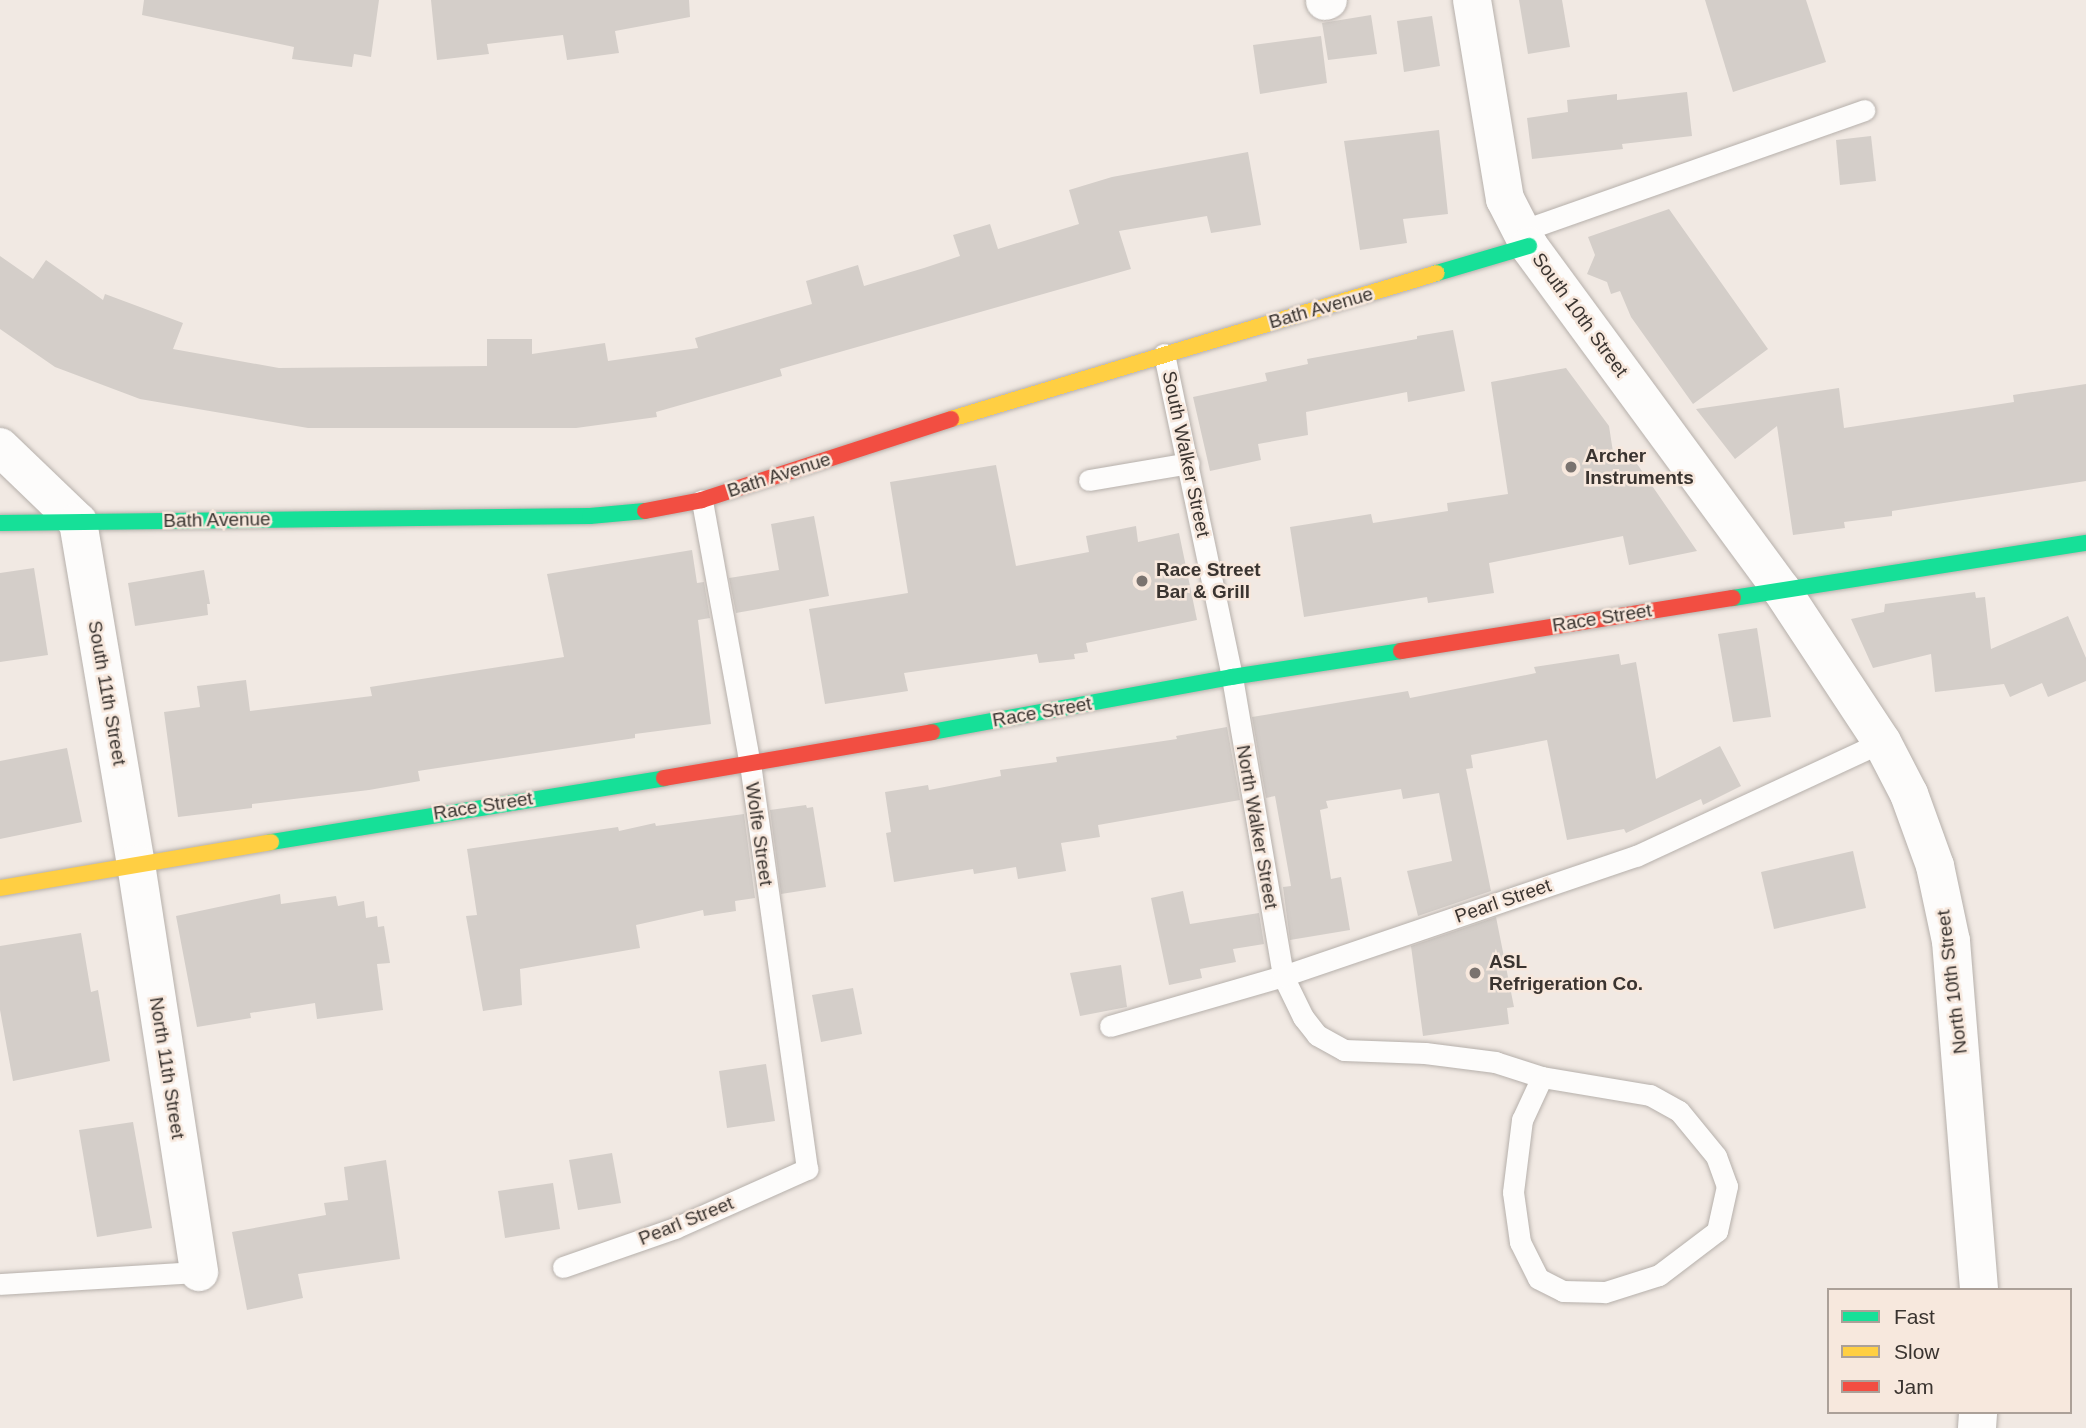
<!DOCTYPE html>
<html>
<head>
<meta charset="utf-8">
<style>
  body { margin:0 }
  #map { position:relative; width:2086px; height:1428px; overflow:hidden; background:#f1e9e3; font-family:Helvetica,sans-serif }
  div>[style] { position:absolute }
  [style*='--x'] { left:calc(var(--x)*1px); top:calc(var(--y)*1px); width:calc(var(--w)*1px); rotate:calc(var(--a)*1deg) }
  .building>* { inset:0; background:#d4cec9 }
  .roads { filter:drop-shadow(0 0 2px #b6b0ab) drop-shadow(0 0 2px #b6b0ab) }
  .lane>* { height:21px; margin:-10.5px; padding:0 10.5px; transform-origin:10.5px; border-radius:10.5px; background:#fdfcfb }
  .street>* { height:38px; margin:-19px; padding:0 19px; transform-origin:19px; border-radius:19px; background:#fdfcfb }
  .fast>* { height:16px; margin:-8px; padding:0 8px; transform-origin:8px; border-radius:8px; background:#16e098 }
  .slow>* { height:16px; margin:-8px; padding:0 8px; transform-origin:8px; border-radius:8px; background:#ffcf43 }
  .jam>* { height:16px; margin:-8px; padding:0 8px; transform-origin:8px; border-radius:8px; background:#f24e42 }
  .dots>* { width:19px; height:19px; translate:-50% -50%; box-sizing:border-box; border:4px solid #f7e8dd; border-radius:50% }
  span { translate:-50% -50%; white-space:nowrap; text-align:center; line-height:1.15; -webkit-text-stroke:5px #f7e8dd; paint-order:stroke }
  .street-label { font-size:19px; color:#3a3430 }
  .poi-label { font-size:19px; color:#3a3430; font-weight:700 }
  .left { translate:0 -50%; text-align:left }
  .legend { position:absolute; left:1827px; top:1288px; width:245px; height:126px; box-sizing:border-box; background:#f7e8dd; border:2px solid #aba098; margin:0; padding:9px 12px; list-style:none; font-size:21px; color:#3a3430 }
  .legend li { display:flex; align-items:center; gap:14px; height:35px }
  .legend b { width:35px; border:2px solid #aba098 }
</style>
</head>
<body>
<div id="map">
  <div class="building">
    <i style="clip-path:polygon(144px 0,379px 0,371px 57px,354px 54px,352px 67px,292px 59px,294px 47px,142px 15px)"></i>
    <i style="clip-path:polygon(431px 0,689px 0,690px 17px,615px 31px,619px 53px,567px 60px,563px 35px,487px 44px,489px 54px,437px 60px)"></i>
    <i style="clip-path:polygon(1519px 0,1562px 0,1570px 47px,1528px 54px)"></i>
    <i style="clip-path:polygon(1705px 0,1806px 0,1826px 62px,1733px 92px)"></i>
    <i style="clip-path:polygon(1371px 15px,1377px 54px,1328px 60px,1322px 23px)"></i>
    <i style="clip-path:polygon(1432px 16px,1440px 66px,1404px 72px,1397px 21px)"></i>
    <i style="clip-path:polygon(1321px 36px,1327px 83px,1260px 94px,1253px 45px)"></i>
    <i style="clip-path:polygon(1687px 92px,1692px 136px,1622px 144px,1623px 149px,1532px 159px,1527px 118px,1568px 112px,1567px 100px,1617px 94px,1617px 100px)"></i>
    <i style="clip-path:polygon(1439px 130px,1448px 214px,1403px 219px,1407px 243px,1360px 250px,1344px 141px)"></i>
    <i style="clip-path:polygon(1871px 136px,1876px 181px,1840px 185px,1836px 140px)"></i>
    <i style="clip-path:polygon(1248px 152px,1261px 225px,1211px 233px,1207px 216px,1119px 231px,1131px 269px,780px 369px,782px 376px,656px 412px,657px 417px,576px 428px,308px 428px,140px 399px,55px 367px,0 329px,0 256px,33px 279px,46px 260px,103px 300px,105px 294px,183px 323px,173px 349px,279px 368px,487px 366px,487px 339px,532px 339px,532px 354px,605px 343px,608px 361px,698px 348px,695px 338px,812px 304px,806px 281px,858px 265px,864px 286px,924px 268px,960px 256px,953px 235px,990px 224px,998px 249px,1079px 224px,1069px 190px,1112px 177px)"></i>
    <i style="clip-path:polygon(1669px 209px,1768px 349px,1693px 404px,1631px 317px,1620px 291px,1611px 294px,1607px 282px,1587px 274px,1595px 255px,1588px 237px)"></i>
    <i style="clip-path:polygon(1453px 330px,1465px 391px,1408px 402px,1407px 392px,1306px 412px,1308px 435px,1258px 444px,1261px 460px,1210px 471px,1193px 397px,1267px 381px,1265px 373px,1308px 364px,1307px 359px,1417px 339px,1417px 336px)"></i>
    <i style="clip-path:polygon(1566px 368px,1609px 426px,1615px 465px,1635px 461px,1697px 551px,1629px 565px,1623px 536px,1489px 563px,1494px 593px,1428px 603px,1427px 597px,1304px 617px,1290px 527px,1371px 514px,1373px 523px,1448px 511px,1447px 503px,1508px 494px,1491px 382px)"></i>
    <i style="clip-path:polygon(2086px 384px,2086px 481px,1892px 511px,1892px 516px,1844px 522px,1845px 528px,1793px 535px,1777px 426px,1735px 459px,1696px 409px,1839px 388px,1844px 428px,2014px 402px,2013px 395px)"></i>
    <i style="clip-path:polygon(996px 465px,1016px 566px,1089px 552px,1086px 536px,1136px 526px,1138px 542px,1179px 533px,1197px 620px,1086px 643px,1088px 652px,1074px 654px,1075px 659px,1039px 663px,1037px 654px,904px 673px,908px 691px,825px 704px,809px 609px,908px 593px,890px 482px)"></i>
    <i style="clip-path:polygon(814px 516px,829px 596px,736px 613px,729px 578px,779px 570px,771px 524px)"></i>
    <i style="clip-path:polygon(692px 550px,697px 583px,704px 582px,710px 618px,698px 620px,711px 724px,635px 734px,635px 738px,418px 771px,420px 781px,369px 790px,252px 804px,252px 808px,178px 817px,164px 712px,200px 707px,197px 686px,246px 680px,250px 711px,372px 696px,370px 687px,564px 657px,547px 574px)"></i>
    <i style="clip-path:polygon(34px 568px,48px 655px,0 662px,0 573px)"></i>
    <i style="clip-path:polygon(204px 570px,210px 604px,207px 604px,208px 615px,135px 626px,128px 583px)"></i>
    <i style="clip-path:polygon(1975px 592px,1976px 598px,1985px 597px,1991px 649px,2068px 616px,2086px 658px,2086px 681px,2048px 697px,2042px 683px,2010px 697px,2004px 684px,1935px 692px,1931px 654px,1873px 668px,1851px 619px,1884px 612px,1885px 604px)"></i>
    <i style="clip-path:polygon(1757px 628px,1771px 717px,1733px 722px,1718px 634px)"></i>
    <i style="clip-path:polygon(1619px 654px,1621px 665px,1636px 662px,1656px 779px,1720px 746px,1741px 786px,1703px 805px,1701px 799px,1626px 833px,1624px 829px,1567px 840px,1547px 740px,1471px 755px,1473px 768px,1466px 769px,1491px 891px,1418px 916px,1407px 871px,1452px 861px,1439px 793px,1403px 799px,1401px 789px,1326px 801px,1328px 808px,1320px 810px,1331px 879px,1341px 877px,1350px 930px,1290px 940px,1283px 887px,1291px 886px,1275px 796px,1266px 798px,1252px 717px,1408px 691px,1410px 698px,1536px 673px,1534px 667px)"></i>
    <i style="clip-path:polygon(1227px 727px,1240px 800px,1098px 825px,1100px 837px,1061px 843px,1066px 871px,1018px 879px,1016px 867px,974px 874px,973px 869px,894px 882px,886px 833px,891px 832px,885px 792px,928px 785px,929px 790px,1001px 776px,1000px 770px,1057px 762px,1056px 757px,1177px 739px,1176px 736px)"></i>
    <i style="clip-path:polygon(67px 748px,82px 822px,0 839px,0 761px)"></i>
    <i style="clip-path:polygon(806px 805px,807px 808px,813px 807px,826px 887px,781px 894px,770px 810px)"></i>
    <i style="clip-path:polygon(744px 814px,755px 898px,735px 901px,736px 911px,704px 916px,703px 910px,636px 925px,640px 948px,520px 969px,522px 1005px,483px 1011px,466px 916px,477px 915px,467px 849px,618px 827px,619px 831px,655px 823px,656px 826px)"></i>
    <i style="clip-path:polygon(1853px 851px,1866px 908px,1774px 929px,1761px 872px)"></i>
    <i style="clip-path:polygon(1183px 891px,1190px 924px,1259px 913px,1264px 944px,1233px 949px,1236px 962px,1200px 969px,1202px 978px,1169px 985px,1151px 898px)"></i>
    <i style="clip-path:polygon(280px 894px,281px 904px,336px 896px,338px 906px,364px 901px,366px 918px,377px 916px,378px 927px,384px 926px,390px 963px,377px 964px,383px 1010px,317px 1019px,315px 1003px,250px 1013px,251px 1018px,197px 1027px,176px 916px)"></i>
    <i style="clip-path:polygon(1496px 917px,1514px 1007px,1507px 1008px,1509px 1024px,1423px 1036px,1411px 946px)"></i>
    <i style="clip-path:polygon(81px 933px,91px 992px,98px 990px,110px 1061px,13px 1081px,0 1010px,0 946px)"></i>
    <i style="clip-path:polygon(1121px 965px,1127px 1007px,1080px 1016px,1070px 973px)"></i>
    <i style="clip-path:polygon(853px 988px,862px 1034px,821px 1042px,812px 995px)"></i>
    <i style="clip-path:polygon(766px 1064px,775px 1121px,727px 1128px,719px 1071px)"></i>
    <i style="clip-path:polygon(133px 1122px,152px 1228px,97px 1237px,79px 1130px)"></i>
    <i style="clip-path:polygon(612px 1153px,621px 1203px,578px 1210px,569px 1160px)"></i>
    <i style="clip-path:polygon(386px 1160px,400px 1259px,298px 1274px,303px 1298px,247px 1310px,232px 1232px,326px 1215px,324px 1203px,348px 1200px,344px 1167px)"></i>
    <i style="clip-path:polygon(553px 1183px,560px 1229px,505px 1238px,498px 1191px)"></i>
  </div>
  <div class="roads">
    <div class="lane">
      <i style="--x:1521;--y:231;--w:364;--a:-19.4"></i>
      <i style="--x:1164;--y:354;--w:330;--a:78.1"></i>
      <i style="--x:1232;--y:677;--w:303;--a:80.3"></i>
      <i style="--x:1283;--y:976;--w:46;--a:64"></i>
      <i style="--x:1303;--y:1017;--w:23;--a:52"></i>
      <i style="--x:1317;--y:1035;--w:31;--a:29"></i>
      <i style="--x:1344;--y:1050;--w:81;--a:2.1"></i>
      <i style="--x:1425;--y:1053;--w:71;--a:7.3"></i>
      <i style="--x:1495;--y:1062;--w:49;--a:17.7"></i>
      <i style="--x:1542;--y:1077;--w:109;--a:9.5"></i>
      <i style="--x:1650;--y:1095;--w:33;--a:29"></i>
      <i style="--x:1679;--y:1111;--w:58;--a:50.6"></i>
      <i style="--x:1716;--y:1156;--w:32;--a:70"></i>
      <i style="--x:1727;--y:1186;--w:46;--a:102.5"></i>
      <i style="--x:1717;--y:1231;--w:73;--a:142.8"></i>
      <i style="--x:1659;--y:1275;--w:57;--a:162.5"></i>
      <i style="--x:1605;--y:1292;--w:42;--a:-178.6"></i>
      <i style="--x:1563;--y:1291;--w:28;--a:-153"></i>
      <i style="--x:1538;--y:1278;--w:40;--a:-116.6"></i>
      <i style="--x:1520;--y:1242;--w:50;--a:-98"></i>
      <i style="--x:1513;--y:1192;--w:73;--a:-82.9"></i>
      <i style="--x:1522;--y:1120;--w:47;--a:-65.1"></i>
      <i style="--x:1089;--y:480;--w:101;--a:-9.6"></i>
      <i style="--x:1110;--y:1026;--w:180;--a:-16.1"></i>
      <i style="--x:1283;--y:976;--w:373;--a:-18.8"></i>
      <i style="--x:1636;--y:856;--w:271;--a:-24.9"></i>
      <i style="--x:563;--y:1267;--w:119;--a:-19.2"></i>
      <i style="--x:675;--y:1228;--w:145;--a:-24.1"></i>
      <i style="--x:807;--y:1169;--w:408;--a:-98"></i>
      <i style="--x:750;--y:765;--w:269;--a:-100.3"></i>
      <i style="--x:0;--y:1284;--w:199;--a:-3.5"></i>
    </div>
    <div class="street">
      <i style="--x:1472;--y:0;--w:202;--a:80.6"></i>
      <i style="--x:1505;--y:199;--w:53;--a:62.9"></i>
      <i style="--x:1529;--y:246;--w:426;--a:53.7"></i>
      <i style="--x:1781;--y:589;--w:183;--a:56.6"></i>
      <i style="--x:1882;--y:742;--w:59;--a:62.6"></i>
      <i style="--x:1909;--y:794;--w:77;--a:70.1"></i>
      <i style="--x:1935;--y:866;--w:77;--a:78"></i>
      <i style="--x:1951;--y:941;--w:350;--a:85.4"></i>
      <i style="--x:1325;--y:1;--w:3;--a:-18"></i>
      <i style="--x:0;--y:447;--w:108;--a:43.9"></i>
      <i style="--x:78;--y:522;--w:347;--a:80.4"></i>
      <i style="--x:136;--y:864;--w:413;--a:81.2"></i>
      <i style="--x:1977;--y:1428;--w:16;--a:-86"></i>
    </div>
    <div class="fast">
      <i style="--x:1437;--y:273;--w:96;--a:-16.4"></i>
      <i style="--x:0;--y:523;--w:590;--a:-0.68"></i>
      <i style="--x:590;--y:516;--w:55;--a:-5.2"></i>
      <i style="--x:1733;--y:598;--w:357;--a:-8.9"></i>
      <i style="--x:932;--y:732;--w:305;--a:-10.4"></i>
      <i style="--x:1232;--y:677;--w:171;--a:-8.7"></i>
      <i style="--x:271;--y:842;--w:398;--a:-9.2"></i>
    </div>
    <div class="slow">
      <i style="--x:951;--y:419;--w:507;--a:-16.72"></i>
      <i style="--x:0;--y:888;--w:275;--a:-9.6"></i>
    </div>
    <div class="jam">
      <i style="--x:645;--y:511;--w:58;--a:-10.9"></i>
      <i style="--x:702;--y:500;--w:262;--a:-18"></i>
      <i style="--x:1401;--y:651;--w:336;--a:-9.1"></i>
      <i style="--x:664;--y:778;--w:272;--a:-9.7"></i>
    </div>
  </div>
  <div class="dots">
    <i style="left:1571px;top:467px;background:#7a736f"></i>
    <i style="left:1142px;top:581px;background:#7a736f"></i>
    <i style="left:1475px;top:973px;background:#7a736f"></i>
  </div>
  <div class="street-label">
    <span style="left:1321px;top:308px;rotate:-16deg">Bath Avenue</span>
    <span style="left:1580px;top:315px;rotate:54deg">South 10th Street</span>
    <span style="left:1186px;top:454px;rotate:78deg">South Walker Street</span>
    <span style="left:779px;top:475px;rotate:-18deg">Bath Avenue</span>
    <span style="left:217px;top:520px;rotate:-1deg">Bath Avenue</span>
    <span style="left:1602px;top:618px;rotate:-9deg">Race Street</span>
    <span style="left:107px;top:693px;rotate:80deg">South 11th Street</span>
    <span style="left:1042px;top:712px;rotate:-10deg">Race Street</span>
    <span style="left:483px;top:806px;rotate:-9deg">Race Street</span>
    <span style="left:1257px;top:827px;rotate:80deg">North Walker Street</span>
    <span style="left:759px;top:834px;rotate:82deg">Wolfe Street</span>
    <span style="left:1503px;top:901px;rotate:-19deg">Pearl Street</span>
    <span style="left:1952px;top:982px;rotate:-97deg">North 10th Street</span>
    <span style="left:167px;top:1068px;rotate:81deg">North 11th Street</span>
    <span style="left:686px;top:1221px;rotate:-22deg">Pearl Street</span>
  </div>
  <div class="poi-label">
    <span class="left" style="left:1585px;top:467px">Archer<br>Instruments</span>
    <span class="left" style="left:1156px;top:581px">Race Street<br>Bar &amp; Grill</span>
    <span class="left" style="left:1489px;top:973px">ASL<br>Refrigeration Co.</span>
  </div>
  <ul class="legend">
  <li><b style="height:9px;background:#16e098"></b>Fast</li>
  <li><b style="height:9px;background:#ffcf43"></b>Slow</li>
  <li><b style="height:9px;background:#f24e42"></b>Jam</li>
  </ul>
</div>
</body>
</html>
